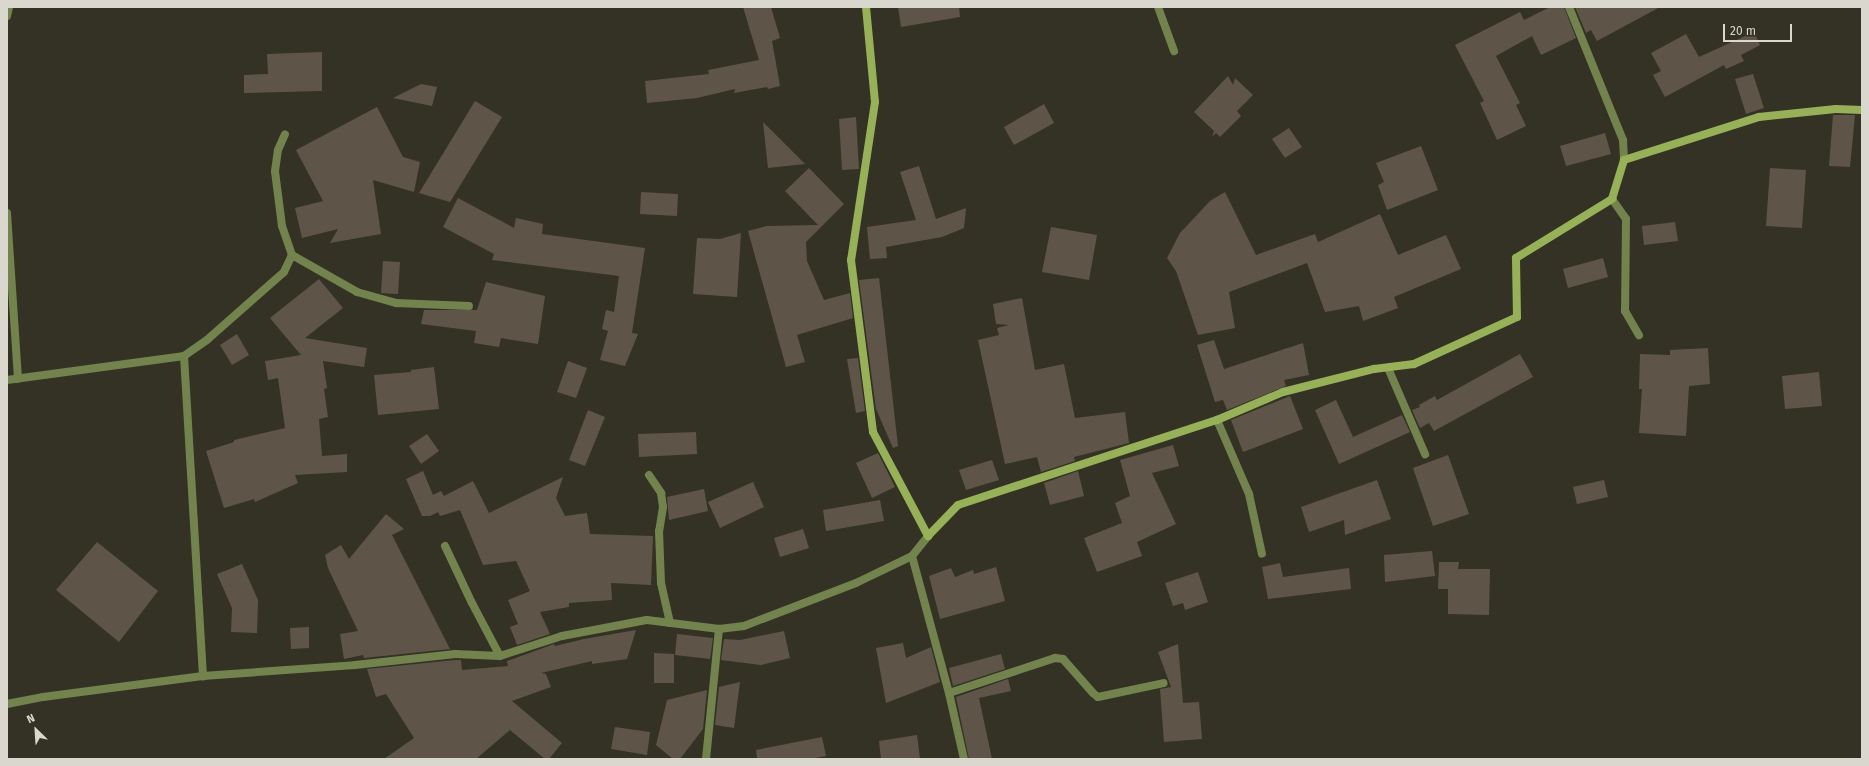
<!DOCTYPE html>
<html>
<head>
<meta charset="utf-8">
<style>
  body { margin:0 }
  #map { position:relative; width:1869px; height:766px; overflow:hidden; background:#343224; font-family:"Fira Sans",sans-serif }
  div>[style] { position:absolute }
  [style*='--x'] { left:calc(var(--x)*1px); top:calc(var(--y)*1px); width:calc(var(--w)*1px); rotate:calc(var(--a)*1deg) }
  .building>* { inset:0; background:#5e5548 }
  .street>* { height:8px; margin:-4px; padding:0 4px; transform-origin:4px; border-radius:4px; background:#72834d }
  .secondary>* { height:8px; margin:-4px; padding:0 4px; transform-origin:4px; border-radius:4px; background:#97b158 }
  span { translate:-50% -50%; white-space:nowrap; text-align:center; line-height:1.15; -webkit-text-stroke:3px #343224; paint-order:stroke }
  .frame { position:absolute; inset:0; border:8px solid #d9d7ce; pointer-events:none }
  .north { position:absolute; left:16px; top:710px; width:40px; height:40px; -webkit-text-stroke:3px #343224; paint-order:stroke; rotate:335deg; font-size:11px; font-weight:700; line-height:16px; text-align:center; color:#d9d7ce }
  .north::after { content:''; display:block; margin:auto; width:14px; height:18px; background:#d9d7ce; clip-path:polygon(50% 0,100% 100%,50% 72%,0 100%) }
  .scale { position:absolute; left:1723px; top:24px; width:69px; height:18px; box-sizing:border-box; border:2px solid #d9d7ce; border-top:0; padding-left:5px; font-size:12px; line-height:14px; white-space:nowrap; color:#d9d7ce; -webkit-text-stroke:3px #343224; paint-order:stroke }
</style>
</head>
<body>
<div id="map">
  <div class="building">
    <i style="clip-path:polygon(743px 7px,771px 7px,780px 38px,772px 41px,780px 86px,768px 89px,767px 87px,734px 93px,735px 89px,697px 98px,647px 103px,645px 81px,709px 74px,708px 70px,759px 60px)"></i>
    <i style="clip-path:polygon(898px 7px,959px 7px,960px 17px,901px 27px)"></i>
    <i style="clip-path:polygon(1550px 7px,1564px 7px,1576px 38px,1541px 55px,1532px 36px,1496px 56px,1520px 103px,1516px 105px,1526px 126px,1497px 140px,1480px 103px,1484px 101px,1455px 45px,1520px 12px,1524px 20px)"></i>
    <i style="clip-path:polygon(1575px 7px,1660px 7px,1597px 41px,1591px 30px,1586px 33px)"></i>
    <i style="clip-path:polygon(1754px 32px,1760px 45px,1741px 55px,1744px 61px,1726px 69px,1724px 65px,1665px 97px,1653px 75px,1661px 71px,1651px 53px,1686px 34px,1699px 57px)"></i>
    <i style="clip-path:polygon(322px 52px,322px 91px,244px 93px,244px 75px,268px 74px,267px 54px)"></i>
    <i style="clip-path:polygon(1753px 74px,1764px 108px,1746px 114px,1735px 79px)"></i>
    <i style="clip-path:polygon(1228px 76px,1233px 85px,1235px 78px,1253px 95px,1237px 111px,1241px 116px,1220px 137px,1216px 133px,1212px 137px,1214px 131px,1194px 112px)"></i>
    <i style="clip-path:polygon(421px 84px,437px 87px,432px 106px,393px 98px)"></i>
    <i style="clip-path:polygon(475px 101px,502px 117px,450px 202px,419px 193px)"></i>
    <i style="clip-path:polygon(1044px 104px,1054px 123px,1014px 145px,1004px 127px)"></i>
    <i style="clip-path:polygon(377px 107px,403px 157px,420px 162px,414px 192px,373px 180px,381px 234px,330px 243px,338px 229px,302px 238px,295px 208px,323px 201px,296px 150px)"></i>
    <i style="clip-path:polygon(1833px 115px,1855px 115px,1850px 167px,1829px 166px)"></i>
    <i style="clip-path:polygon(856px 117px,859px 169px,842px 170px,839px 119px)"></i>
    <i style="clip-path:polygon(763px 122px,805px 164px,768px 168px)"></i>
    <i style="clip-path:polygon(1289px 128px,1302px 147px,1285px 158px,1272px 139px)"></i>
    <i style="clip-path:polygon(1605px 133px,1611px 154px,1566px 166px,1560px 146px)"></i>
    <i style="clip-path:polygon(1421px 146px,1438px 190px,1387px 210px,1378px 185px,1384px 182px,1376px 163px)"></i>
    <i style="clip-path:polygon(919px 166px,936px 219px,966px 208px,964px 228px,942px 237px,886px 247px,887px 258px,870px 259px,867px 227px,916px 220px,900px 172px)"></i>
    <i style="clip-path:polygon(809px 168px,844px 204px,806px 242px,807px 261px,824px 300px,850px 293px,853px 318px,797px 335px,805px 362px,786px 367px,748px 231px,767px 226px,818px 225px,785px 191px)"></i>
    <i style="clip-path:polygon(1770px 168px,1806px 170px,1802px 228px,1766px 226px)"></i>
    <i style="clip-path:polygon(641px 192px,678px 194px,677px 216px,640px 214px)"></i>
    <i style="clip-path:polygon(1225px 192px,1256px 255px,1315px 234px,1318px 242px,1380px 214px,1398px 255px,1446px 235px,1461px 269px,1394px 297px,1398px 308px,1363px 321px,1359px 306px,1325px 312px,1307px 263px,1229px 292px,1235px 328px,1198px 335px,1176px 271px,1167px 258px,1180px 233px,1210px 201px)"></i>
    <i style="clip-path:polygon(458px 198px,514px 228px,516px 218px,543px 224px,542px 234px,645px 248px,632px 333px,638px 334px,625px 366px,600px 360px,608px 331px,602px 329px,606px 310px,614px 312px,619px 276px,492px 260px,494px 254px,443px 227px)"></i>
    <i style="clip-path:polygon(1675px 222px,1678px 241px,1644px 245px,1642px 226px)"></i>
    <i style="clip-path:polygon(1051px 227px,1097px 235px,1089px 280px,1042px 272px)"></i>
    <i style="clip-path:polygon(741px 233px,737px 297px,693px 294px,697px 238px,720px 239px)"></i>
    <i style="clip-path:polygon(1603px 258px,1608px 277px,1568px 288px,1563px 269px)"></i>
    <i style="clip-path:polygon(383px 261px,400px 262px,398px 294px,381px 293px)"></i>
    <i style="clip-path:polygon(879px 278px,898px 446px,893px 448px,876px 409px,859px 280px)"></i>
    <i style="clip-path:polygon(319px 279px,343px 308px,305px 338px,367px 348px,364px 367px,323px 361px,327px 388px,324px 389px,328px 417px,319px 419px,322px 456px,347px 454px,347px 472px,295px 475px,298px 483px,255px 502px,254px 499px,224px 508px,206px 451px,234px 442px,234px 440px,285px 428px,278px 378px,268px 380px,265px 361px,301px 355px,270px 318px)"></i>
    <i style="clip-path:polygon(486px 282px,545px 296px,538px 344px,501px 338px,499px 347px,474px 343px,476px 331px,421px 324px,424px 310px,477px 310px)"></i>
    <i style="clip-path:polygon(1022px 298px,1035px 370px,1064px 364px,1075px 418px,1125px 412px,1129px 443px,1074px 457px,1075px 461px,1041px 472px,1037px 457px,1005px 464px,978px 340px,999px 335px,997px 328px,1009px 325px,996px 324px,993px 304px)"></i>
    <i style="clip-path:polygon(237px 334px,249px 355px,232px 365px,220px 345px)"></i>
    <i style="clip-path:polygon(1214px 340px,1224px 369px,1303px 343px,1309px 375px,1284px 380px,1286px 386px,1227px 410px,1223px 400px,1215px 402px,1197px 345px)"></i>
    <i style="clip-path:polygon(1708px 348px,1710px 384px,1689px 386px,1686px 436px,1639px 433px,1642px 389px,1639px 389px,1640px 354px,1670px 355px,1670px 350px)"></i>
    <i style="clip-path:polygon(1520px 354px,1533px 377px,1434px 431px,1429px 423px,1420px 428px,1412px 410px,1420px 407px,1419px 405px,1435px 396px,1437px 400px)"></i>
    <i style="clip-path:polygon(858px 358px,865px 411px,856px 413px,847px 359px)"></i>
    <i style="clip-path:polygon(568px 361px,587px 368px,576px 398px,557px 392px)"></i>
    <i style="clip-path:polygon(434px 367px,439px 409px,378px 415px,374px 375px,411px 372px,411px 370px)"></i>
    <i style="clip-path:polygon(1819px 372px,1822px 406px,1785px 409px,1782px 376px)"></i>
    <i style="clip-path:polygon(1290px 396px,1303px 429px,1243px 452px,1231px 420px)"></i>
    <i style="clip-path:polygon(1336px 400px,1353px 437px,1402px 415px,1410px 432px,1339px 464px,1315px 410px)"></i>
    <i style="clip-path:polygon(588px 410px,605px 417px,585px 466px,569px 460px)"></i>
    <i style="clip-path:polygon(696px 432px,697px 454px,639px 457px,638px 434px)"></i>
    <i style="clip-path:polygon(427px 434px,439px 451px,421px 464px,409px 446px)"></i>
    <i style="clip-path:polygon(1173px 445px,1179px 466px,1152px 473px,1176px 524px,1137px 542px,1142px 556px,1097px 572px,1084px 538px,1122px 523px,1115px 503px,1130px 496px,1120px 460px)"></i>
    <i style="clip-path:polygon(878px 453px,895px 487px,872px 498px,856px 463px)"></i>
    <i style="clip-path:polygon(1448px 455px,1469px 514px,1433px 526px,1413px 468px)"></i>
    <i style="clip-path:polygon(992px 460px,999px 480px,966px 490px,959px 470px)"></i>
    <i style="clip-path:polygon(423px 471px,433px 495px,441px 491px,444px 496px,473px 481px,489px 513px,563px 477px,556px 498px,565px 516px,587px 513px,590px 534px,653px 536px,651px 585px,611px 583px,612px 600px,569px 603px,569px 607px,540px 612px,550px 634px,517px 645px,510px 627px,518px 624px,508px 600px,530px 591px,516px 561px,483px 565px,460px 510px,440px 516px,438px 512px,430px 516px,422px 516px,406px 479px)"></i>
    <i style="clip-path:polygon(1078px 471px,1084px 496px,1050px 505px,1044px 483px)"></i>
    <i style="clip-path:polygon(1377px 480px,1391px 519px,1345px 535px,1344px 520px,1309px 532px,1301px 507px)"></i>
    <i style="clip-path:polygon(1604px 480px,1608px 497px,1577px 504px,1573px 487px)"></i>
    <i style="clip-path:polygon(753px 482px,764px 507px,720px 528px,708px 502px)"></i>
    <i style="clip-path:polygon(704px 489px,708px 511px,669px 520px,667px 497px)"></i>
    <i style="clip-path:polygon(880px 500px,884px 521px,826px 531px,823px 510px)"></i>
    <i style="clip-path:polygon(386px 514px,404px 529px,392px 535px,450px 649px,364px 658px,363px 655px,344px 659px,340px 634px,358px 631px,328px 568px,325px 555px,341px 545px,349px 559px)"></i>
    <i style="clip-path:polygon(803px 529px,809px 548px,780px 557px,774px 538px)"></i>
    <i style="clip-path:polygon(97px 542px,158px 591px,119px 642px,56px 590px)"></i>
    <i style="clip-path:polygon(1432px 551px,1435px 576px,1385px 582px,1384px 555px)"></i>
    <i style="clip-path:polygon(1439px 562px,1459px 562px,1458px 569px,1490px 569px,1489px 615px,1448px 614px,1448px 589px,1438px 589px)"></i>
    <i style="clip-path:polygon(1280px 563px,1283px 577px,1349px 568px,1351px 589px,1268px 599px,1262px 567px)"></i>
    <i style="clip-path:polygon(242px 564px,258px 600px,257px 633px,231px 632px,232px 608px,217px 574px)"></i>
    <i style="clip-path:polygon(996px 567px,1005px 601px,940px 619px,929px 576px,951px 568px,955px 577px,973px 570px,974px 574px)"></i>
    <i style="clip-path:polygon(1198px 572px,1208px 602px,1185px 610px,1183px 603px,1173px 606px,1165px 583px)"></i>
    <i style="clip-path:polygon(309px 627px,309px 648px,291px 649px,290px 628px)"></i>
    <i style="clip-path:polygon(636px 630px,627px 659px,592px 664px,592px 661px,541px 673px,546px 674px,551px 687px,512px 701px,562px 743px,549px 759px,545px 759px,510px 730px,476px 759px,384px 759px,414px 738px,386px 694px,376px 697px,367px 669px,455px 660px,461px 660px,462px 670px,508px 666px,507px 661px,554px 644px,555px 646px,584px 639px)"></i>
    <i style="clip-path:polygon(784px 631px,790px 658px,761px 665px,721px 660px,724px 639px,740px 640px)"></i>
    <i style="clip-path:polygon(677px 634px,713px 638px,710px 659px,675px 655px)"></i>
    <i style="clip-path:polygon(903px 643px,906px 658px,931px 647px,940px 682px,886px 703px,876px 648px)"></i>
    <i style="clip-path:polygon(1178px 644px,1183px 703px,1199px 702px,1202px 739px,1164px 742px,1160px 689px,1171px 687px,1158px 652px)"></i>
    <i style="clip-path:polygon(654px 653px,674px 654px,674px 683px,654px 683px)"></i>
    <i style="clip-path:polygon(1001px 654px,1005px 669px,953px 686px,949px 668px)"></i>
    <i style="clip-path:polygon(1008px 679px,1011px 691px,979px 698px,992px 759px,969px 759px,956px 697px)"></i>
    <i style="clip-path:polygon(740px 682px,734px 728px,715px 725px,719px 687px)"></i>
    <i style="clip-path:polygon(707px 690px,703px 729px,680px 759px,673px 759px,656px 745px,667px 700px)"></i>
    <i style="clip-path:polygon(615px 727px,650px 732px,647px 755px,611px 749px)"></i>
    <i style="clip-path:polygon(917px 735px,920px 759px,881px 759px,879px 741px)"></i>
    <i style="clip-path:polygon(822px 737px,826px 756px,810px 759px,757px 759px,756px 750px)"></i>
  </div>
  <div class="street">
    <i style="--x:1158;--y:7;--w:47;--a:70"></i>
    <i style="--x:1569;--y:7;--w:144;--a:67.9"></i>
    <i style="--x:1623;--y:140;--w:20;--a:87"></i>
    <i style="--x:7;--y:16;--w:9;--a:-77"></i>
    <i style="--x:1612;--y:199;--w:24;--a:55"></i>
    <i style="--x:1626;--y:219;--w:92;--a:90.6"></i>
    <i style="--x:1625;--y:311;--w:28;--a:60"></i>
    <i style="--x:7;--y:213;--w:166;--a:86.2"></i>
    <i style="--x:292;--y:255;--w:75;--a:29.6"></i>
    <i style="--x:357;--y:292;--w:41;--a:15.8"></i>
    <i style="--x:396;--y:303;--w:73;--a:2.4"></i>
    <i style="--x:184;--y:356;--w:321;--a:86.6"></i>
    <i style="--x:1388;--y:368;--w:94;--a:66.7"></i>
    <i style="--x:7;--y:380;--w:179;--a:-7.7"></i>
    <i style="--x:184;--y:356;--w:29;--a:-35"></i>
    <i style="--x:208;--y:339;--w:101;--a:-41.4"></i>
    <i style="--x:284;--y:272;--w:19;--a:-65"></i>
    <i style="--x:292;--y:255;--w:31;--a:-109"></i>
    <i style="--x:282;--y:226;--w:55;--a:-97.3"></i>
    <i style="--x:275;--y:171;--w:21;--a:-82"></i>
    <i style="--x:278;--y:150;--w:17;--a:-66"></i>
    <i style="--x:1217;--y:420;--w:81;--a:66.6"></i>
    <i style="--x:1249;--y:494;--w:61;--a:77.8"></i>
    <i style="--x:649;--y:475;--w:22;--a:56"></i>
    <i style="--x:661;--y:493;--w:14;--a:82"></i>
    <i style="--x:663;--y:507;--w:24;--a:99"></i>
    <i style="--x:659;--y:531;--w:52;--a:87.8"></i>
    <i style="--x:661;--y:583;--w:41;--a:77.3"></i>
    <i style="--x:445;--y:546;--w:63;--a:64.7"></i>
    <i style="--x:472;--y:603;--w:60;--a:62.2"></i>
    <i style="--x:912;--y:556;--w:142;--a:74.9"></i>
    <i style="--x:949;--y:693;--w:68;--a:77.2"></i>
    <i style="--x:949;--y:693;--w:112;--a:-18.3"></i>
    <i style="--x:1055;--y:658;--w:8;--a:7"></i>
    <i style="--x:1063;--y:659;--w:45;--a:48.6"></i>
    <i style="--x:1093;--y:693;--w:6;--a:39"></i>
    <i style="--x:1098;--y:697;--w:67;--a:-12"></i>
    <i style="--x:7;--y:704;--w:37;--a:-11"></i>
    <i style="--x:43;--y:697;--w:161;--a:-7.5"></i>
    <i style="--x:203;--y:676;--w:152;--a:-4.1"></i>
    <i style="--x:355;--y:665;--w:101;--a:-6.3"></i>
    <i style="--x:455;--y:654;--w:45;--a:2.5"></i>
    <i style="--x:500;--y:656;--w:65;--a:-17.9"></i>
    <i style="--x:562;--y:636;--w:86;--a:-10.7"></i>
    <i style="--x:647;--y:620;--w:73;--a:7.1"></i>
    <i style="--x:719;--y:629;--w:25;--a:-7"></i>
    <i style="--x:744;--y:626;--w:120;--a:-21"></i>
    <i style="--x:856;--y:583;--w:62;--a:-25.7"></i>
    <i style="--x:912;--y:556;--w:26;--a:-51"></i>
    <i style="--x:706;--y:759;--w:131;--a:-84.3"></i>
  </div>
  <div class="secondary">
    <i style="--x:866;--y:7;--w:95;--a:84.6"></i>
    <i style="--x:875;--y:102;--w:160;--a:98.6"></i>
    <i style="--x:851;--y:260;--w:173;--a:82.7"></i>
    <i style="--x:873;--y:432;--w:118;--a:62.1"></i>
    <i style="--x:928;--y:536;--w:43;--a:-45.9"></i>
    <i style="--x:958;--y:505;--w:273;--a:-18.2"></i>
    <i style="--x:1217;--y:420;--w:72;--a:-23"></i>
    <i style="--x:1283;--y:392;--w:94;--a:-14.2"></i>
    <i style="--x:1374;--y:369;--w:40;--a:-7.1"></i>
    <i style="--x:1414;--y:364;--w:113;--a:-24.5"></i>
    <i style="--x:1517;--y:317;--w:59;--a:-91"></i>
    <i style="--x:1516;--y:258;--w:113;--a:-31.6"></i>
    <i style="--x:1612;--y:199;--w:41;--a:-72.9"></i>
    <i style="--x:1624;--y:160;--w:142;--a:-17.7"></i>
    <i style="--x:1759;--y:117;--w:77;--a:-5.9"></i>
    <i style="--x:1836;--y:109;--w:26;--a:2"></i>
  </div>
  <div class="frame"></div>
  <div class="north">N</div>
  <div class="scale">20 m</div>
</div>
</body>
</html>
